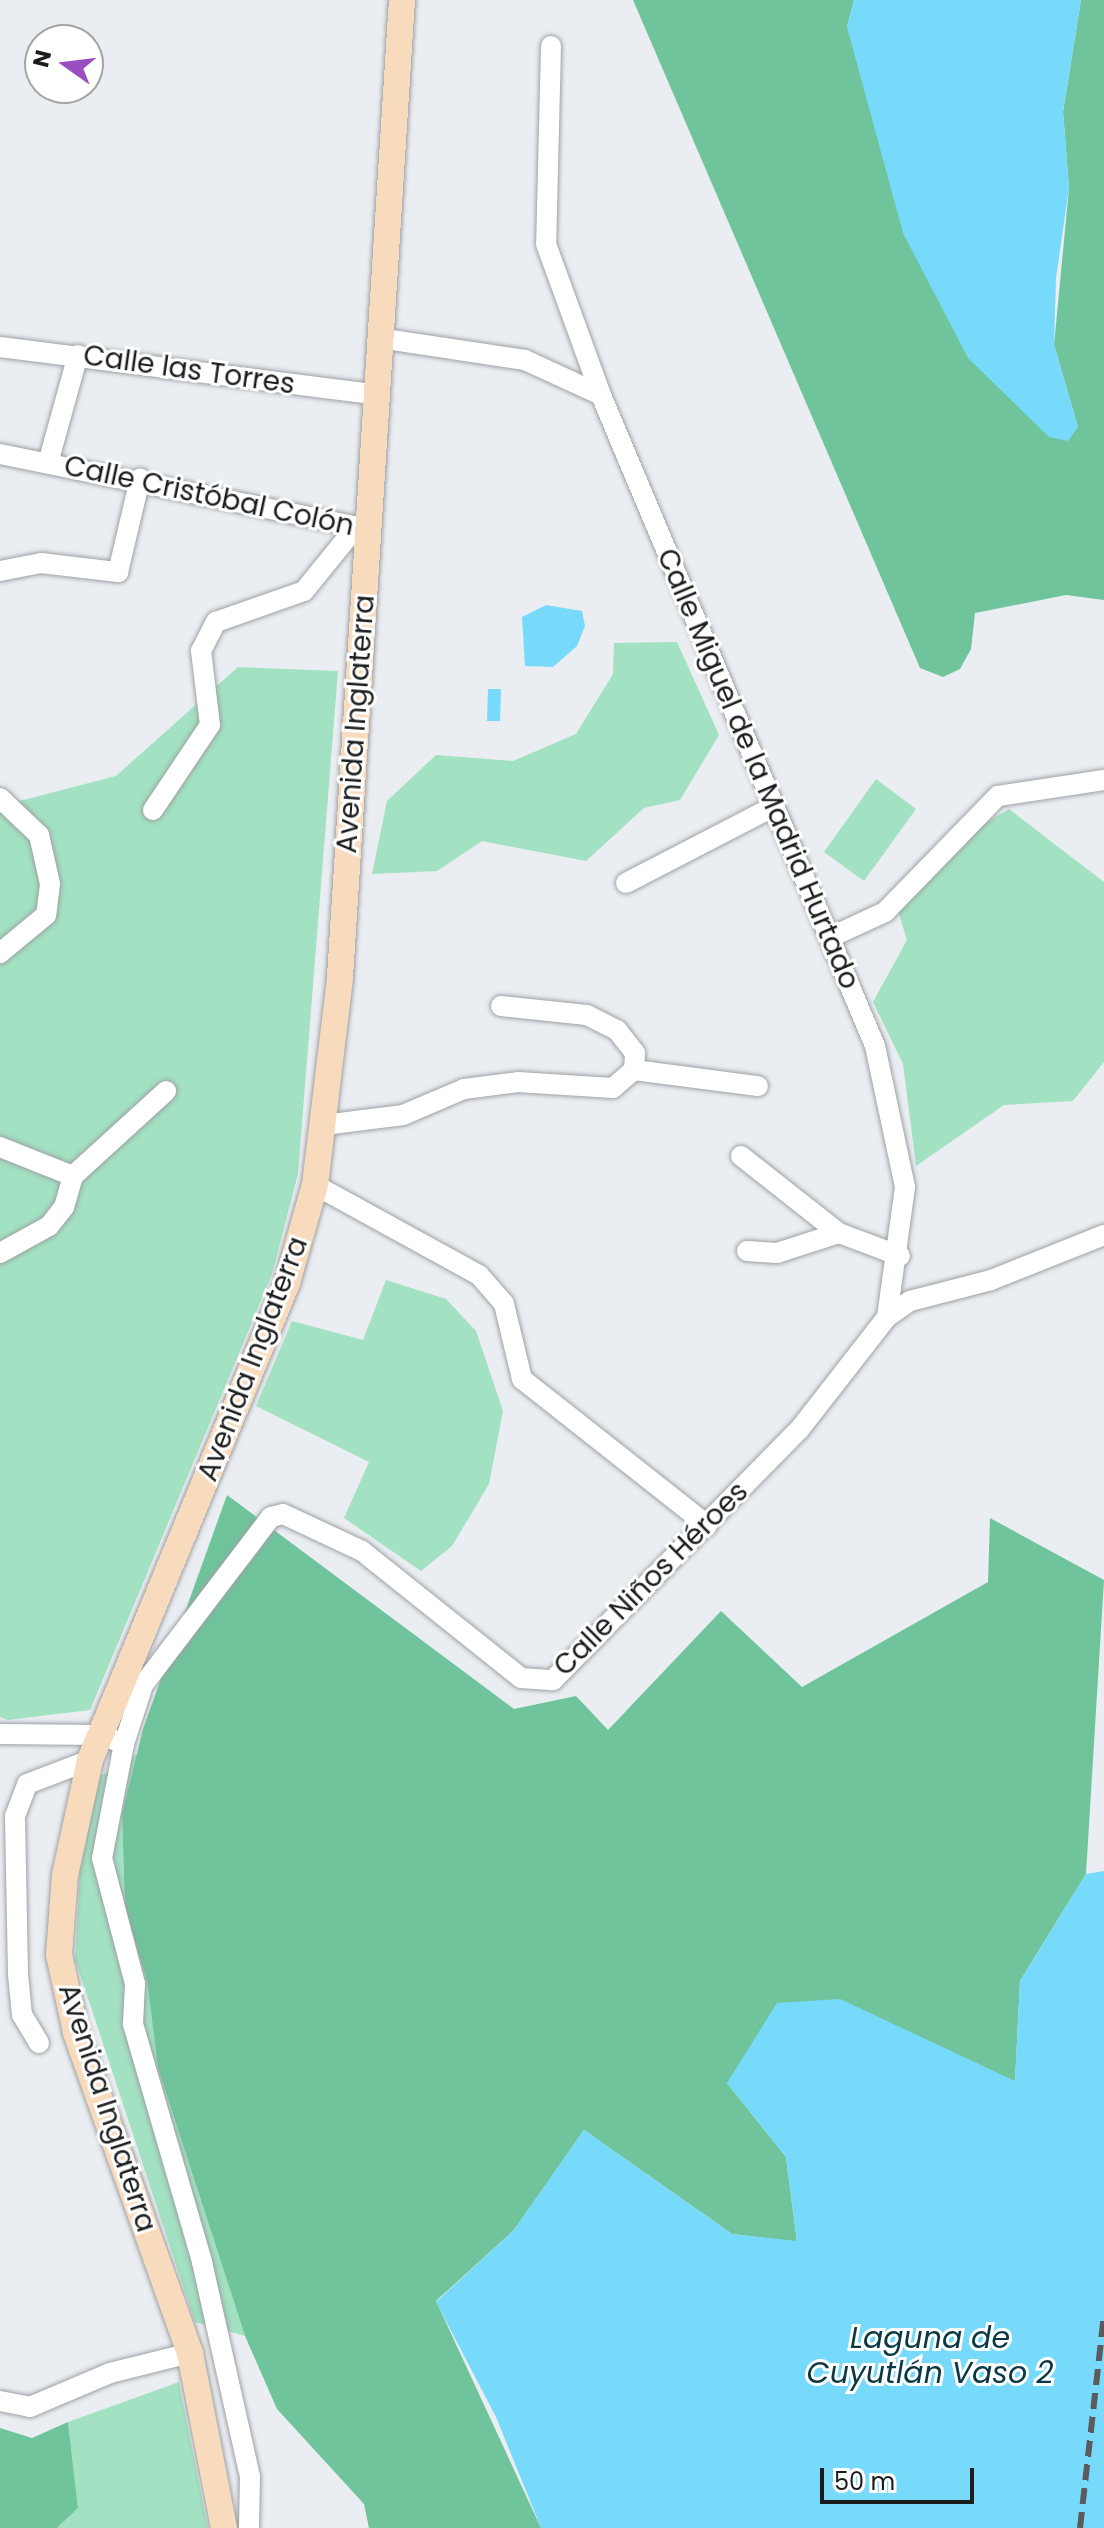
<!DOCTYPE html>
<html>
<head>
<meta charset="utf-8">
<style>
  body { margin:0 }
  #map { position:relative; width:1104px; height:2528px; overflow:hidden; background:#eaeef2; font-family:Poppins,sans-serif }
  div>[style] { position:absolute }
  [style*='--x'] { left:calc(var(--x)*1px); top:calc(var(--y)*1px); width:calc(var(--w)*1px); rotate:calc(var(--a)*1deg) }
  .green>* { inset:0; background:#a2e1c1 }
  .forest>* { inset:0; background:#6fc49c }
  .water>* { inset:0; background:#78dafa }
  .roads { filter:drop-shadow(0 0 2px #9ea1a5) drop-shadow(0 0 2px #9ea1a5) }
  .minor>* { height:20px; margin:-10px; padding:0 10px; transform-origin:10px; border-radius:10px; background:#fff }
  .major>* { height:26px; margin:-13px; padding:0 13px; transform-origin:13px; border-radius:13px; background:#f8dbbc }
  .rail>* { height:6px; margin-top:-3px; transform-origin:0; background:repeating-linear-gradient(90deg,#595b5d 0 16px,transparent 0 24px) }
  span { translate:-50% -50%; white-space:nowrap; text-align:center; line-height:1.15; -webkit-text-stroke:6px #fff; paint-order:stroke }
  .street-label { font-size:28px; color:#1b1c1d }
  .water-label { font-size:30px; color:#0a3946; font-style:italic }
  .north { position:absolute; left:24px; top:24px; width:80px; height:80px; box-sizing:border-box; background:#fff; border:2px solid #a4a4a5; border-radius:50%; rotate:284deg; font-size:22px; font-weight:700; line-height:32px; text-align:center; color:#1b1c1d }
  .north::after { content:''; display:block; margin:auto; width:28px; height:36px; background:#9b4ec0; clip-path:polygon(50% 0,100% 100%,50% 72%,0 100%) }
  .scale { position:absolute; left:820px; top:2468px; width:154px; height:36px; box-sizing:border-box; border:4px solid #1b1c1d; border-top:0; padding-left:10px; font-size:24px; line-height:28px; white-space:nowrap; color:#1b1c1d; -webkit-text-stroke:6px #fff; paint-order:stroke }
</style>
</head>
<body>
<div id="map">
  <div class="green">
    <i style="clip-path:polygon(677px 642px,719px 735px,680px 800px,644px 808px,586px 861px,482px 841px,437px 871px,372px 874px,387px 801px,436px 755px,513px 761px,576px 734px,613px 674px,614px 643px)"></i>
    <i style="clip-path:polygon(238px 667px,338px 671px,298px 1174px,272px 1274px,90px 1710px,8px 1720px,0 1717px,0 806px,116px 776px)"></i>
    <i style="clip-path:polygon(876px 779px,916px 809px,864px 881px,824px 852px)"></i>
    <i style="clip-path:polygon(1009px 809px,1104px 882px,1104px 1062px,1073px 1101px,1004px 1105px,916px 1166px,903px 1064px,873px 1002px,907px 940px,898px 911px,982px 825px)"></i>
    <i style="clip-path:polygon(386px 1280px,446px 1299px,476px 1331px,503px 1411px,489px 1484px,452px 1546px,421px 1571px,344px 1518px,369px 1462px,256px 1406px,292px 1321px,363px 1340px)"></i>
    <i style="clip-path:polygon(137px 1754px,122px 1814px,125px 1910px,147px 1981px,158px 2068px,245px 2336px,195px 2322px,75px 1959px,80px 1871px,99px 1777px)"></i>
    <i style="clip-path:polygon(179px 2382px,208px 2528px,57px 2528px,78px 2508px,68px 2422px)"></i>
  </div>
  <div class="forest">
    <i style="clip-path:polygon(633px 0,854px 0,847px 27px,1078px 427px,1054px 345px,1069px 188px,1063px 112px,1081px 0,1104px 0,1104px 600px,1066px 595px,975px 613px,971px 649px,960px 669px,943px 677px,920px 668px)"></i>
    <i style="clip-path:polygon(227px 1495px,514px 1709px,576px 1696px,608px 1730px,721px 1611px,802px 1687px,988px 1582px,990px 1518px,1104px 1580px,1086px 1874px,1020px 1981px,1015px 2082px,958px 2060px,727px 2083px,786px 2157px,797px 2242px,732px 2234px,584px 2130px,514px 2230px,436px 2301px,541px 2528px,369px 2528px,364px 2504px,277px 2409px,245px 2336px,158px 2068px,147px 1981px,125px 1910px,122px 1814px,143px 1729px)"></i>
    <i style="clip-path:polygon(68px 2422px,78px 2508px,57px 2528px,0 2528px,0 2428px,32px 2438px)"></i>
  </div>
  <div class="water">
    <i style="clip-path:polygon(854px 0,1081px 0,1063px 112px,1069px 188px,1056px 278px,1054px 345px,1078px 427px,1068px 441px,1049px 437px,968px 358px,903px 233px,847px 27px)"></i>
    <i style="clip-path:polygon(546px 605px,582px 611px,585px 626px,577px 646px,553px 667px,525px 666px,522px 617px)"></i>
    <i style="clip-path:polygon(488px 689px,501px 689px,500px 721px,487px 721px)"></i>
    <i style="clip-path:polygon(1104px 1871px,1104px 2528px,541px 2528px,496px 2417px,436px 2302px,514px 2230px,584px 2130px,732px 2234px,797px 2241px,786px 2157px,727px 2083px,777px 2003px,840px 1999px,1015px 2081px,1020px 1981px,1086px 1874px)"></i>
  </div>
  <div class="roads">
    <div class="minor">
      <i style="--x:551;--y:46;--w:198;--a:91.4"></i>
      <i style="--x:546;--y:244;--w:161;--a:70"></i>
      <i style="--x:0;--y:347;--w:381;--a:7.2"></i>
      <i style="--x:0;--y:454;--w:376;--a:11.5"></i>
      <i style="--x:48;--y:463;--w:112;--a:-74.5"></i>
      <i style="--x:0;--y:571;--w:42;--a:-11"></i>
      <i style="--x:41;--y:563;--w:78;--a:6.7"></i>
      <i style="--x:118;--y:572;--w:96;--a:-76.7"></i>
      <i style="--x:0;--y:798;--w:54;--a:43.5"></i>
      <i style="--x:39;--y:835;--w:50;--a:77.3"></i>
      <i style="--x:50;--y:884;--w:31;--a:97"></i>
      <i style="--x:46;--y:915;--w:60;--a:140.4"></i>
      <i style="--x:153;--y:810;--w:102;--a:-56.2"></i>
      <i style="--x:210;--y:725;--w:75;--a:-96.9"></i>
      <i style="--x:201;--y:651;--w:33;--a:-63"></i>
      <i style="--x:216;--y:622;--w:93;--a:-19.4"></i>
      <i style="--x:304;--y:591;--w:82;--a:-50.9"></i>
      <i style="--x:626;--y:883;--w:161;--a:-27.4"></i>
      <i style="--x:833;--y:936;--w:57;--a:-24.8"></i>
      <i style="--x:885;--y:912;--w:162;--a:-45.8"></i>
      <i style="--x:998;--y:796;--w:107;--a:-8.6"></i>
      <i style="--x:501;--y:1006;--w:86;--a:6"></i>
      <i style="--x:587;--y:1015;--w:34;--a:27"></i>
      <i style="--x:617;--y:1030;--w:29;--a:52"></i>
      <i style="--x:635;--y:1053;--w:17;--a:93"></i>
      <i style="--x:634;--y:1070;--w:125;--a:7.4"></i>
      <i style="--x:324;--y:1125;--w:80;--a:-7.2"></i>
      <i style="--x:403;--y:1115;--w:66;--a:-23.1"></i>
      <i style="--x:464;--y:1089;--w:54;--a:-7.4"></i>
      <i style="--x:518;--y:1082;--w:95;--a:3.6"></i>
      <i style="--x:613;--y:1088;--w:28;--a:-41"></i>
      <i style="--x:0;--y:1147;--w:79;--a:21.7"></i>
      <i style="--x:73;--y:1176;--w:32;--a:106"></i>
      <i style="--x:64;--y:1207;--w:24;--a:128"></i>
      <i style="--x:49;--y:1226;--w:56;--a:151.1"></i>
      <i style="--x:741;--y:1156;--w:125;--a:38.2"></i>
      <i style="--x:839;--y:1233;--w:65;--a:20.7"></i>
      <i style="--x:73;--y:1176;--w:126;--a:-42.4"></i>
      <i style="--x:315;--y:1185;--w:187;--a:28.8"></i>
      <i style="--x:479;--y:1275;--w:38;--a:49"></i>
      <i style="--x:504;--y:1304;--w:77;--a:76.5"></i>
      <i style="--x:522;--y:1379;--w:236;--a:38.3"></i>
      <i style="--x:747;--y:1251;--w:30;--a:4"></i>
      <i style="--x:777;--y:1253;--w:65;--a:-17.9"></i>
      <i style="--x:887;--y:1317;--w:28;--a:-35"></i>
      <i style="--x:910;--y:1301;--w:84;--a:-14.5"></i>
      <i style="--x:991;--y:1280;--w:122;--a:-21.7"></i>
      <i style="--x:0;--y:1734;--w:101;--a:0.6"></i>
      <i style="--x:101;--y:1735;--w:25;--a:21"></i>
      <i style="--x:124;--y:1744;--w:62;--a:-72.1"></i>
      <i style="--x:143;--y:1685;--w:211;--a:-52.7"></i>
      <i style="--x:271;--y:1517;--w:12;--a:-14"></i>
      <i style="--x:283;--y:1514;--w:87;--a:25.1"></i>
      <i style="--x:362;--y:1551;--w:203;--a:38.6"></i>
      <i style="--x:521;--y:1678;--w:32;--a:4"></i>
      <i style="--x:553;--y:1680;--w:351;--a:-45.5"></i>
      <i style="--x:799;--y:1430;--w:143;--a:-52.1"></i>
      <i style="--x:887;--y:1317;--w:131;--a:-82.1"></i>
      <i style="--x:905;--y:1187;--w:144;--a:-102"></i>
      <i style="--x:875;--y:1046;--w:706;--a:-112.83"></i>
      <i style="--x:601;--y:395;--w:84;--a:-155.3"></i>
      <i style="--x:525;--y:360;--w:147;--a:-171.4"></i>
      <i style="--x:124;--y:1744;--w:116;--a:100.9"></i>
      <i style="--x:102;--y:1858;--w:130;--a:75.3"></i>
      <i style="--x:135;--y:1984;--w:40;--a:92.9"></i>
      <i style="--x:133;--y:2024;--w:248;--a:73.8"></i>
      <i style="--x:202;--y:2262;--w:219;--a:77.4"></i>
      <i style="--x:250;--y:2476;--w:52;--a:91.1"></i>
      <i style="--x:39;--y:2043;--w:33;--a:-121"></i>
      <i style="--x:22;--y:2015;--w:41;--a:-95.6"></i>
      <i style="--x:18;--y:1974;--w:158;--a:-91.1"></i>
      <i style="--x:15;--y:1816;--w:34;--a:-69"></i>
      <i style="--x:27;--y:1784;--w:67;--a:-20.9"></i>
      <i style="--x:0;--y:2401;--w:31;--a:11"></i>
      <i style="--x:30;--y:2407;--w:87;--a:-23"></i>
      <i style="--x:110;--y:2373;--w:82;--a:-14"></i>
    </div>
    <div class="major">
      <i style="--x:224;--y:2528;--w:178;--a:-101"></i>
      <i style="--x:190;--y:2353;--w:341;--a:-109.6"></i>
      <i style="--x:76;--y:2032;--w:79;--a:-102.4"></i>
      <i style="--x:59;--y:1955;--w:80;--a:-85.7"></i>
      <i style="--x:65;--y:1875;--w:118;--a:-77.7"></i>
      <i style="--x:90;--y:1760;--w:516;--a:-67.56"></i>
      <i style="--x:287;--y:1283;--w:102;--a:-74.1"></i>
      <i style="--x:315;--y:1185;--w:209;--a:-83.1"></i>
      <i style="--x:340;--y:977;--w:979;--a:-86.37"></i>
    </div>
  </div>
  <div class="rail">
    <i style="--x:1080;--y:2528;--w:216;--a:-83.6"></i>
  </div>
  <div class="street-label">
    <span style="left:189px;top:370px;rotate:8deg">Calle las Torres</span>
    <span style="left:209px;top:496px;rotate:12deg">Calle Cristóbal Colón</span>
    <span style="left:356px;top:724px;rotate:-86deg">Avenida Inglaterra</span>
    <span style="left:758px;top:769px;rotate:67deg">Calle Miguel de la Madrid Hurtado</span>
    <span style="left:253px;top:1359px;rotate:-69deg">Avenida Inglaterra</span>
    <span style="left:651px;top:1579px;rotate:-45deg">Calle Niños Héroes</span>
    <span style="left:107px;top:2108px;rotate:72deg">Avenida Inglaterra</span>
  </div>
  <div class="water-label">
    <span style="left:930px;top:2355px">Laguna de<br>Cuyutlán Vaso 2</span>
  </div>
  <div class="north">N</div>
  <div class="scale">50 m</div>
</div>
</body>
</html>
